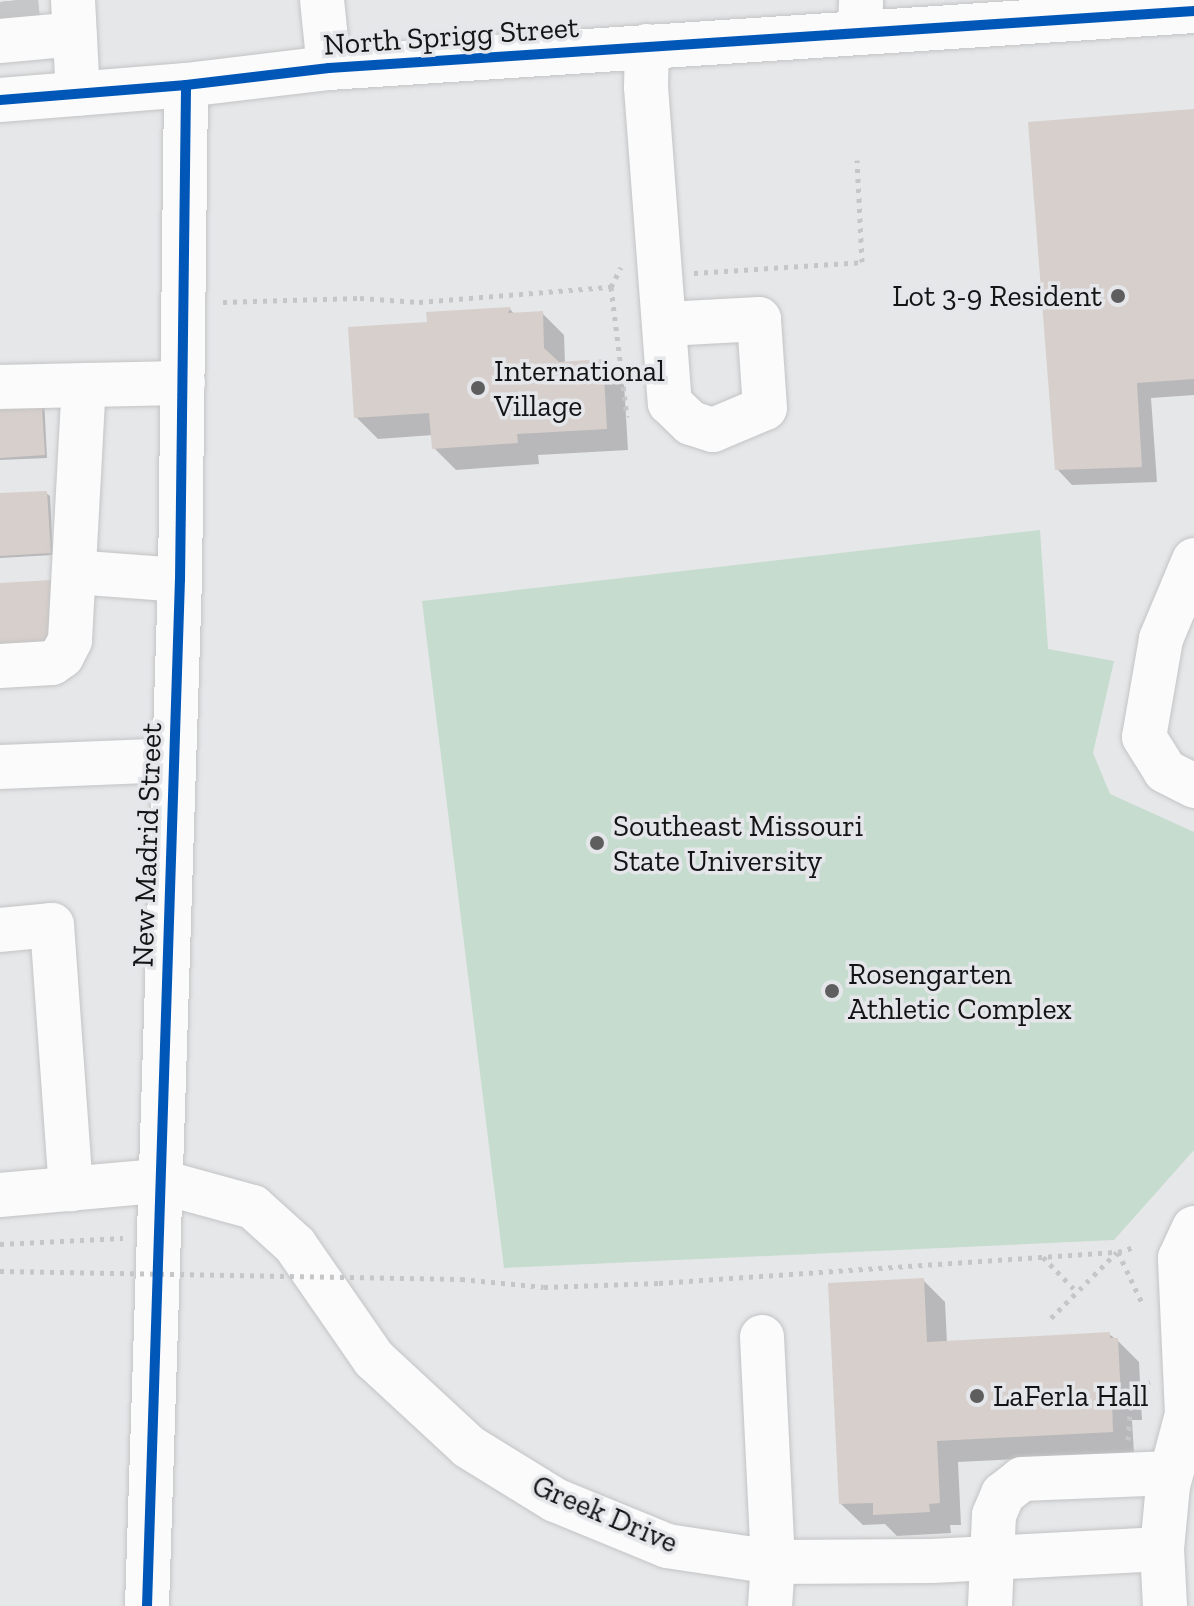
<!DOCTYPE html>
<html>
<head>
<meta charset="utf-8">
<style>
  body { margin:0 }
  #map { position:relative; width:1194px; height:1606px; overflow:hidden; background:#e6e7e9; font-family:"Zilla Slab",serif }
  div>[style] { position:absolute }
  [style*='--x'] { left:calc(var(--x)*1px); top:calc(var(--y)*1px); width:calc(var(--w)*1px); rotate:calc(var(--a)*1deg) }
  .green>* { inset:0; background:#c6dcce }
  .shadow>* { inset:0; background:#0003 }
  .building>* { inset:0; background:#d7cfcb }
  .minor-tunnel>* { height:44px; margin-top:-22px; transform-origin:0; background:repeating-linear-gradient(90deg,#c6c7c9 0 44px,transparent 0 66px) }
  .path>* { height:5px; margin-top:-2.5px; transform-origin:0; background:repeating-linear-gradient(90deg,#c5c6c7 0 4px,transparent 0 10px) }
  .roads { filter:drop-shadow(0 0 2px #c3c4c5) drop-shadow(0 0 2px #c3c4c5) }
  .minor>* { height:44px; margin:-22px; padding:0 22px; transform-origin:22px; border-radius:22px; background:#fbfbfc }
  .major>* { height:44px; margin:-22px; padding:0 22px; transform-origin:22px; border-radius:22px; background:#fbfbfc }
  .path-bridge>* { height:5px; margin-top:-2.5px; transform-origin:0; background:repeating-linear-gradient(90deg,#c5c6c7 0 4px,transparent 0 10px) }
  .cycleway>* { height:10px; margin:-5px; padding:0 5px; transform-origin:5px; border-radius:5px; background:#0057b8 }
  .dots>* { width:22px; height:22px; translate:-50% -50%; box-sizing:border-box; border:4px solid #e5e6ea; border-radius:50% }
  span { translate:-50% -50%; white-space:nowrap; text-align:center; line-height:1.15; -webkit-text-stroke:7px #e5e6ea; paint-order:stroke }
  .street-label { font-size:30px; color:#141415 }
  .poi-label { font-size:30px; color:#141415 }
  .right { translate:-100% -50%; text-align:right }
  .left { translate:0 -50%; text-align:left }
</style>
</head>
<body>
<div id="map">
  <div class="green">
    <i style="clip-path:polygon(1040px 530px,1048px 649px,1114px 661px,1093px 753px,1110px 794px,1194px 832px,1194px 1150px,1114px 1240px,504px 1268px,422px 601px)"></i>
  </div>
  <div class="shadow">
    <i style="clip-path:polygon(1194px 111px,1194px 395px,1151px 398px,1157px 482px,1072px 485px,1057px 469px)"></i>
    <i style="clip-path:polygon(510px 309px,515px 315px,542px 313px,564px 335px,565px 364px,602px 361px,624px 383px,628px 450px,538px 455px,539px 464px,456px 470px,434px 448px,433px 435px,378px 439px,356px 417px,429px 324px)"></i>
    <i style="clip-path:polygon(0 397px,44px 398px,47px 458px,0 460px)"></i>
    <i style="clip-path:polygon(46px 493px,50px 496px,53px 555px,0 558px,0 495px)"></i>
    <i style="clip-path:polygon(923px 1280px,945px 1302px,947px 1343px,1109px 1334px,1117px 1340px,1139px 1362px,1142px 1420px,1132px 1420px,1134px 1453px,958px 1462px,961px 1525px,950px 1525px,951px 1533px,897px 1536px,885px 1524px,863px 1525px,841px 1504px)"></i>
  </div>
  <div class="building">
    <i style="clip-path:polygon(1194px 109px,1194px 379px,1137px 383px,1142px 467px,1055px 470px,1028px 122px)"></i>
    <i style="clip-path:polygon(511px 307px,508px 313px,543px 311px,544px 348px,559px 362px,603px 359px,607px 429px,517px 434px,518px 443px,432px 449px,429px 413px,354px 418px,348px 327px,427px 322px,426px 312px)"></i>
    <i style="clip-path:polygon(41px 393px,45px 455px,0 458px,0 395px)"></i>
    <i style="clip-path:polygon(47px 491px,51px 553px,0 556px,0 493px)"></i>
    <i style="clip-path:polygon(52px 580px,56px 642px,0 646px,0 583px)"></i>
    <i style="clip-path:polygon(924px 1278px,927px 1342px,1110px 1332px,1110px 1338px,1118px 1338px,1121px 1398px,1112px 1399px,1113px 1432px,937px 1441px,940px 1503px,929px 1504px,930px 1512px,873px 1515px,873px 1503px,839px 1504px,828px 1283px)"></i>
  </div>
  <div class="minor-tunnel">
    <i style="--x:16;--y:0;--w:20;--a:84"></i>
  </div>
  <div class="path">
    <i style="--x:694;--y:273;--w:168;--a:-3.7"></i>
    <i style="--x:862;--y:262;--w:102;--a:-92.8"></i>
    <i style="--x:611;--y:287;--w:131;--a:83"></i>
    <i style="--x:223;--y:302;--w:137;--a:-1.7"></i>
    <i style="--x:360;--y:298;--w:59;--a:3.9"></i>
    <i style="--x:419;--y:302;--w:193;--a:-4.5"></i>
    <i style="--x:611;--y:287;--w:22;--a:-63"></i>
    <i style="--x:0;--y:1244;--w:123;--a:-2.8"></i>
    <i style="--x:1118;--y:1252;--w:59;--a:64.7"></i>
    <i style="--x:1043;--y:1257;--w:49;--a:45.8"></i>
    <i style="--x:461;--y:1279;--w:83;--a:5.5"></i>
    <i style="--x:544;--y:1287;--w:115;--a:-2"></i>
    <i style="--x:659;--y:1283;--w:460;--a:-3.9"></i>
    <i style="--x:1118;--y:1252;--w:17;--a:-17"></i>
    <i style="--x:1051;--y:1318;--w:93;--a:-45"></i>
    <i style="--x:1121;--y:1393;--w:31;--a:-21"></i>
    <i style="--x:1128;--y:1440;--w:51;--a:-85.5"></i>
  </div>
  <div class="roads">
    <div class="minor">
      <i style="--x:73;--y:0;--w:94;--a:87"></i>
      <i style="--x:322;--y:0;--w:68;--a:84.1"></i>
      <i style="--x:860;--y:31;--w:31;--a:-88"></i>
      <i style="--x:0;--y:41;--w:75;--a:-5.3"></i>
      <i style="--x:647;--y:46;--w:41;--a:91.4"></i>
      <i style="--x:646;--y:87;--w:317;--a:85.7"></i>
      <i style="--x:670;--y:403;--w:29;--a:44"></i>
      <i style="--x:691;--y:423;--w:23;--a:18"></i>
      <i style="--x:713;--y:430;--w:56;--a:-22.9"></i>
      <i style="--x:765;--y:408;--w:89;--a:-93.9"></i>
      <i style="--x:759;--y:319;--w:93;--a:176.9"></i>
      <i style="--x:0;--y:387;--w:84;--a:-1.4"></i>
      <i style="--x:1194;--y:560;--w:86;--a:112.7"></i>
      <i style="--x:1161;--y:639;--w:99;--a:99.8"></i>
      <i style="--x:1144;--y:737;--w:40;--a:58"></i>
      <i style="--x:1165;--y:771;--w:33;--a:27"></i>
      <i style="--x:74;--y:572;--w:106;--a:4.3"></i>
      <i style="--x:0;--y:666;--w:52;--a:-3.3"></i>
      <i style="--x:52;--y:663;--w:12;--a:-35"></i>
      <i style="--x:62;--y:656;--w:18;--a:-63"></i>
      <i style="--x:70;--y:640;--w:255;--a:-86.9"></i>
      <i style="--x:84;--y:385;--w:99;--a:-1.2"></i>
      <i style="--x:0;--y:767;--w:174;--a:-2.3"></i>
      <i style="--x:0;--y:930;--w:52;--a:-5.5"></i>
      <i style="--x:52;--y:925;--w:265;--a:85.9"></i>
      <i style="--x:0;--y:1195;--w:159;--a:-5.1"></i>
      <i style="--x:158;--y:1181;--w:98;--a:15.3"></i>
      <i style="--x:253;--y:1207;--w:57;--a:42.1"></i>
      <i style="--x:295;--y:1245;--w:139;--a:55.3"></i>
      <i style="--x:374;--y:1359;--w:129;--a:42.8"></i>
      <i style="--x:469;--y:1447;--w:101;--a:31.6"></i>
      <i style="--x:555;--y:1500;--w:121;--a:22.3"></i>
      <i style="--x:667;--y:1546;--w:107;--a:8.6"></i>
      <i style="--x:773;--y:1562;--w:159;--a:-0.4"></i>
      <i style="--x:932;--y:1561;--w:230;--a:-3"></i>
      <i style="--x:762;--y:1337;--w:225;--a:87.2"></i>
      <i style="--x:773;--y:1562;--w:44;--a:93.9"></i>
      <i style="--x:147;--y:1606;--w:1027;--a:-88.16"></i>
      <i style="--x:180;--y:580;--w:495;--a:-89.3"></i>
      <i style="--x:990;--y:1606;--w:91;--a:-87.5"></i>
      <i style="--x:994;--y:1515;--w:23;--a:-67"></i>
      <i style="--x:1003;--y:1494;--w:24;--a:-38"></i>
      <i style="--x:1022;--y:1479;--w:149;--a:-2.3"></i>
      <i style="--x:1165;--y:1606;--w:57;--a:-93"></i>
      <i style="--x:1162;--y:1549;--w:63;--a:-84.6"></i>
      <i style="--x:1168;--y:1486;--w:74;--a:-75.2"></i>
      <i style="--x:1187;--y:1414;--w:156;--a:-92.6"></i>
      <i style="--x:1180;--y:1258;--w:33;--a:-65"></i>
    </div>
    <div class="major">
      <i style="--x:0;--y:100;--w:187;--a:-4.6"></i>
      <i style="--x:186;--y:85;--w:144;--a:-6.8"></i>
      <i style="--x:329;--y:68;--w:867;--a:-3.77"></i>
    </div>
  </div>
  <div class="path-bridge">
    <i style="--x:0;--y:1271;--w:461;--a:1"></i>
  </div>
  <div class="cycleway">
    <i style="--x:0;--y:100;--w:187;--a:-4.6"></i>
    <i style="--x:186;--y:85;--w:144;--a:-6.8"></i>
    <i style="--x:329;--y:68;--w:867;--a:-3.77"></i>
    <i style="--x:147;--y:1606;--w:1027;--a:-88.16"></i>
    <i style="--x:180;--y:580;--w:495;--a:-89.3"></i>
  </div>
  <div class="dots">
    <i style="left:1118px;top:296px;background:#5e5e5f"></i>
    <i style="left:478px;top:388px;background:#5e5e5f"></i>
    <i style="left:597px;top:843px;background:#5e5e5f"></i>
    <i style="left:832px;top:991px;background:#5e5e5f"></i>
    <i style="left:977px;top:1396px;background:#5e5e5f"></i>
  </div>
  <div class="street-label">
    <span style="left:451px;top:36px;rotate:-4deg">North Sprigg Street</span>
    <span style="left:147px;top:845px;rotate:-88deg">New Madrid Street</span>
    <span style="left:605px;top:1514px;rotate:23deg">Greek Drive</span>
  </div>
  <div class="poi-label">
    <span class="right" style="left:1102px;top:296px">Lot 3-9 Resident</span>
    <span class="left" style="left:494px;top:388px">International<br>Village</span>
    <span class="left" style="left:613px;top:843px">Southeast Missouri<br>State University</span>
    <span class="left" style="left:848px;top:991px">Rosengarten<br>Athletic Complex</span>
    <span class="left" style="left:993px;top:1396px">LaFerla Hall</span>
  </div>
</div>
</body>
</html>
